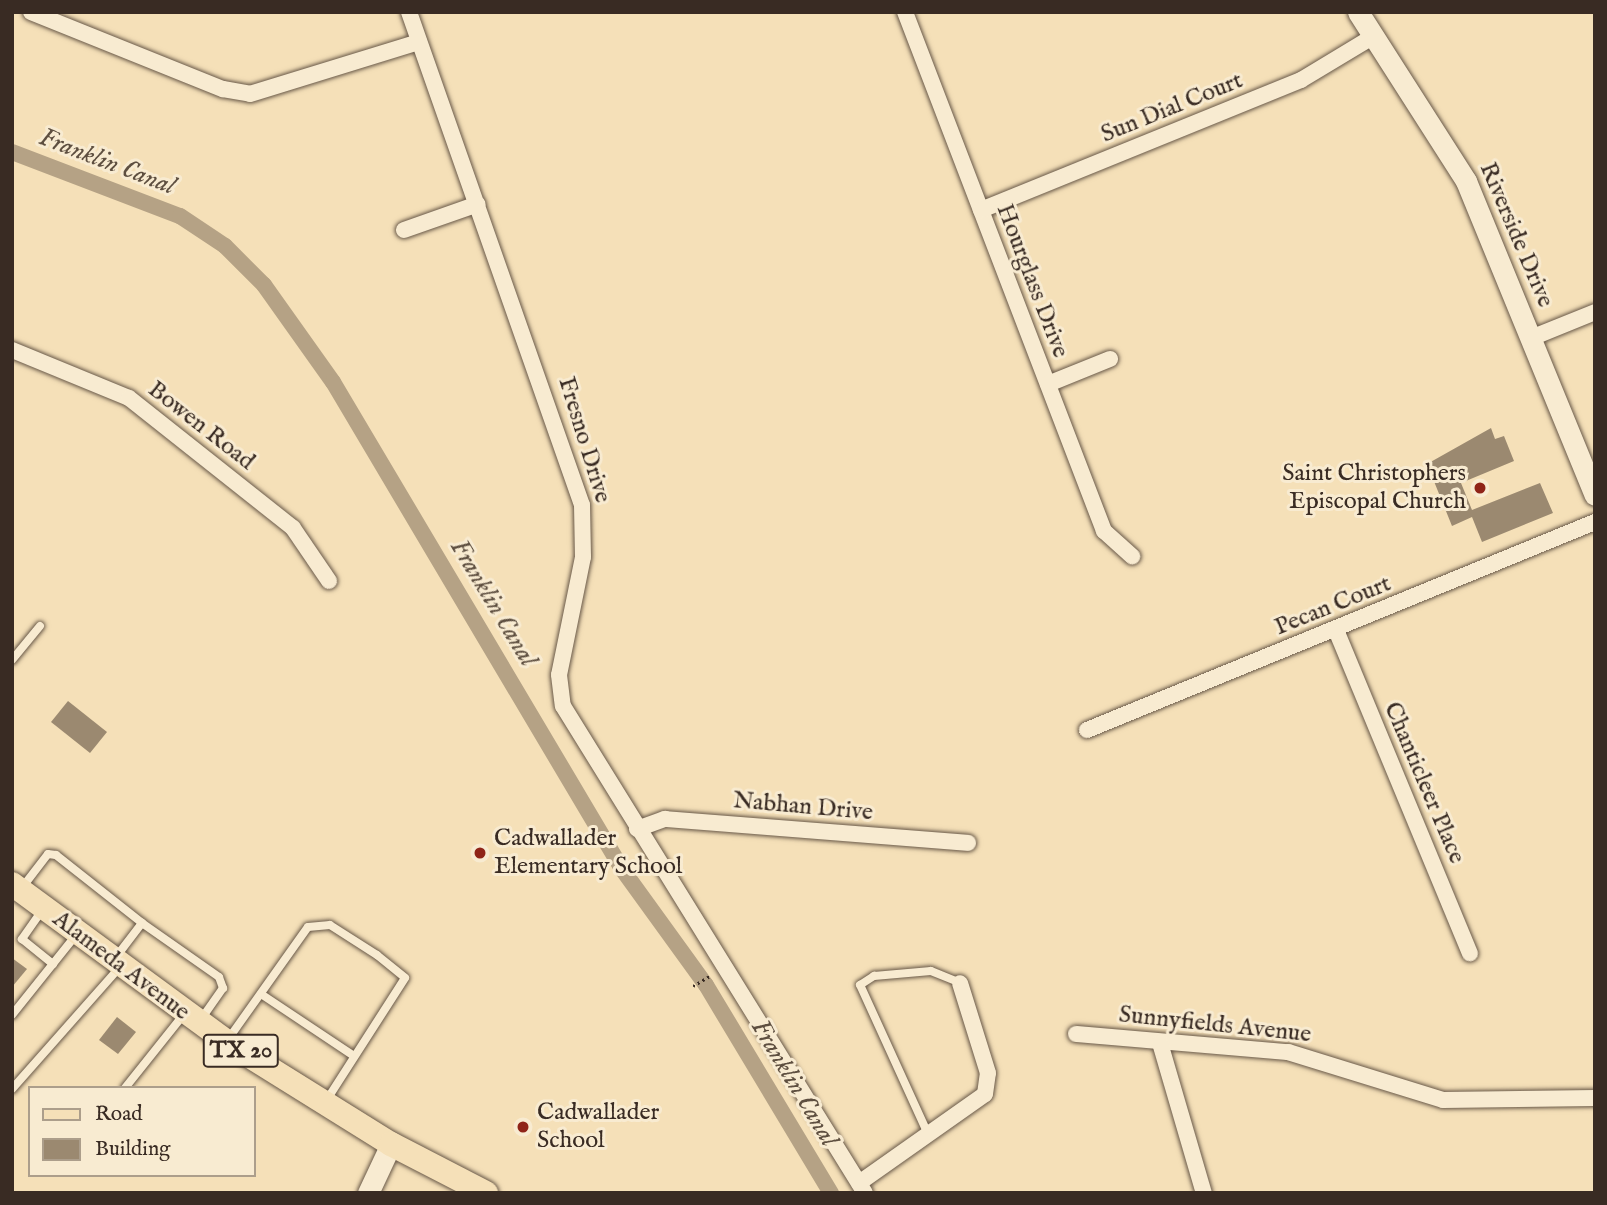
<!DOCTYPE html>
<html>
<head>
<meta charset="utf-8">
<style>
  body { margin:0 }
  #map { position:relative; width:1607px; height:1205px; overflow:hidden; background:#f5e0b8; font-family:"IM FELL English",serif }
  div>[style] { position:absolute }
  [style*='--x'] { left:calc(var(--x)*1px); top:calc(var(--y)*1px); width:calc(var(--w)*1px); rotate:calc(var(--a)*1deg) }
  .canal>* { height:16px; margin:-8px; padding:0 8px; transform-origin:8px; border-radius:8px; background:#b5a285 }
  .building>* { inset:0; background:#9b8970 }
  .path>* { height:2.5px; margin-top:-1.25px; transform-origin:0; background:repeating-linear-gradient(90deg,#392b23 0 2px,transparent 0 5.5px) }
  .roads { filter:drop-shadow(0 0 2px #685848) drop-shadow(0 0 2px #685848) }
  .lane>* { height:8px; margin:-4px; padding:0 4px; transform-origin:4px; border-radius:4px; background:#f8ebd1 }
  .street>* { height:16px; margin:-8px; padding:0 8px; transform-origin:8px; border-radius:8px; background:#f8ebd1 }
  .secondary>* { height:21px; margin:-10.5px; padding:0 10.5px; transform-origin:10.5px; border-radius:10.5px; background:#f8ebd1 }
  .primary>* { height:24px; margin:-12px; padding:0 12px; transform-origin:12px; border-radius:12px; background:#f5e0b8 }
  .dots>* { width:19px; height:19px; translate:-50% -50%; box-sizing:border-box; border:4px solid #f8ebd1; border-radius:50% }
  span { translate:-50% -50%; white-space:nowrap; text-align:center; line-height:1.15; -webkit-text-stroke:6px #f8ebd1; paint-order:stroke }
  .shield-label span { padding:2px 5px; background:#f8ebd1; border:2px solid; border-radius:5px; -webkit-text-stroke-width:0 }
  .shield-label { font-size:23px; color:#392b23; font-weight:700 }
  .street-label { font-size:24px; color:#392b23 }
  .poi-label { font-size:24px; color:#392b23 }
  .right { translate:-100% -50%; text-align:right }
  .left { translate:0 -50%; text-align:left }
  .water-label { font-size:26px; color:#5e4f40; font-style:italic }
  .frame { position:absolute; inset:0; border:14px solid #392b23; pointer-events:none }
  .legend { position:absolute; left:28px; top:1086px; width:228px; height:91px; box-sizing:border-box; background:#f8ebd1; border:2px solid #ac9e8b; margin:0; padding:9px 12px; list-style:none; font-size:21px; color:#392b23 }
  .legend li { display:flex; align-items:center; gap:14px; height:35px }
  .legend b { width:35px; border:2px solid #ac9e8b }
</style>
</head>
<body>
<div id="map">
  <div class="canal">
    <i style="--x:12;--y:152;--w:180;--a:20.9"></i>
    <i style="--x:180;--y:216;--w:54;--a:33.7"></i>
    <i style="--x:225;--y:246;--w:55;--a:45"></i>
    <i style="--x:264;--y:285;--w:119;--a:54.6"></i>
    <i style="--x:333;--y:382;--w:566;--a:59.31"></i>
    <i style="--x:622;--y:869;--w:143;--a:54.1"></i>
    <i style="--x:706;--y:985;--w:243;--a:59"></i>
  </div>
  <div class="building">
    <i style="clip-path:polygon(1491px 428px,1495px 439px,1504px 436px,1514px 461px,1461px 483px,1472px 510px,1540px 483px,1553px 513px,1482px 542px,1472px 517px,1452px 526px,1427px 464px)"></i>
    <i style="clip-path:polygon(68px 701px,107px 732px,90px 753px,51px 722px)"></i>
    <i style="clip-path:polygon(12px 958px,27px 969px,12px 987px)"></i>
    <i style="clip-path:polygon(117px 1017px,136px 1032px,118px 1054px,99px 1040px)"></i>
  </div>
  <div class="path">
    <i style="--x:693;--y:986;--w:21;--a:-31"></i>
  </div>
  <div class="roads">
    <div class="lane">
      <i style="--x:12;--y:660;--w:44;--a:-50.5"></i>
      <i style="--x:21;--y:889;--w:44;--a:-52.4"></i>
      <i style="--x:48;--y:854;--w:8;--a:7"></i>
      <i style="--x:56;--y:855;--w:110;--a:38.3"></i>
      <i style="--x:43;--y:909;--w:37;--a:125"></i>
      <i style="--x:22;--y:939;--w:40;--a:39"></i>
      <i style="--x:116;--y:957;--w:43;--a:-52.6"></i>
      <i style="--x:142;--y:923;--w:94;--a:35"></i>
      <i style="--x:219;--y:977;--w:12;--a:70"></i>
      <i style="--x:223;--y:988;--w:37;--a:125"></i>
      <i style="--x:261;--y:994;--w:112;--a:33.7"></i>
      <i style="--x:12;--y:1015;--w:104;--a:-51.3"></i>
      <i style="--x:229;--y:1038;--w:136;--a:-54.6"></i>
      <i style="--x:308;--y:927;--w:22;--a:-5"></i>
      <i style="--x:330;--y:925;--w:56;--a:32.6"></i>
      <i style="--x:377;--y:955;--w:36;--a:39"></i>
      <i style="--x:405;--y:978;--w:146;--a:122.7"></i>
      <i style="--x:125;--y:1088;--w:95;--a:-51.4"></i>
      <i style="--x:12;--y:1089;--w:163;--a:-48.5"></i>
      <i style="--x:928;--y:1134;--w:164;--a:-114.5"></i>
      <i style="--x:860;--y:985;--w:17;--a:-33"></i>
      <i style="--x:874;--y:976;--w:57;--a:-5"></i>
      <i style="--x:931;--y:971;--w:31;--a:22"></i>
    </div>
    <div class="street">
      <i style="--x:31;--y:12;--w:207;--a:21.9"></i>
      <i style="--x:223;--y:89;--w:27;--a:10"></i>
      <i style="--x:250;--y:94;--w:177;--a:-17.1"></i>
      <i style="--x:409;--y:12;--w:522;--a:70.66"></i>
      <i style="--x:582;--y:505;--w:52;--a:88.9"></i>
      <i style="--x:583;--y:557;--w:120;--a:101.5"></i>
      <i style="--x:559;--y:675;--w:31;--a:83"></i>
      <i style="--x:563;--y:706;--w:573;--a:58.2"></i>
      <i style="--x:905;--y:12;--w:556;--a:69.02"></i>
      <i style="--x:1104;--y:531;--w:38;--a:42"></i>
      <i style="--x:981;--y:210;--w:345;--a:-22.1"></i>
      <i style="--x:1301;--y:80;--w:85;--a:-31.1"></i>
      <i style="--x:404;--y:230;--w:78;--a:-19.4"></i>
      <i style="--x:1531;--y:338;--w:69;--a:-22.1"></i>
      <i style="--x:12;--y:350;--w:126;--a:22.3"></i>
      <i style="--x:129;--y:398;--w:209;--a:38.4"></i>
      <i style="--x:293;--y:528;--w:64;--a:55.8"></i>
      <i style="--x:1048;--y:384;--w:67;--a:-22"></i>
      <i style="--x:1336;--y:630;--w:350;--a:67.5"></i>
      <i style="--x:1087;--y:730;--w:549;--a:-22.27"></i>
      <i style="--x:637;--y:829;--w:30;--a:-20"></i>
      <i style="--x:665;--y:819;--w:304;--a:4.5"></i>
      <i style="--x:1076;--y:1034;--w:213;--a:4.9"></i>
      <i style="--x:1288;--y:1052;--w:162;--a:17.2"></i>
      <i style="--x:1443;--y:1100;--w:152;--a:-0.8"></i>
      <i style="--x:1160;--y:1043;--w:156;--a:73.7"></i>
      <i style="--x:859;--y:1183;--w:154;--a:-35.2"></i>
      <i style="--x:985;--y:1094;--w:21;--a:-82"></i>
      <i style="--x:988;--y:1073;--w:94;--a:-107.3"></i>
    </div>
    <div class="secondary">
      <i style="--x:1358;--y:12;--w:201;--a:57.4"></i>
      <i style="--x:1466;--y:181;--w:339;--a:67.7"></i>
      <i style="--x:368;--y:1193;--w:54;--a:-64.9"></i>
    </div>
    <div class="primary">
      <i style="--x:12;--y:884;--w:267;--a:36.3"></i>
      <i style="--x:227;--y:1042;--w:193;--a:31.9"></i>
      <i style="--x:391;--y:1144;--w:107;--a:27.3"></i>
    </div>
  </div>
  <div class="dots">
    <i style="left:1480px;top:488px;background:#8f2418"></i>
    <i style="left:480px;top:853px;background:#8f2418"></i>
    <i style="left:523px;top:1127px;background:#8f2418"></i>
  </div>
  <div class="shield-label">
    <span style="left:241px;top:1051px">TX 20</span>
  </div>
  <div class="street-label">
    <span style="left:1172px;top:108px;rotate:-22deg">Sun Dial Court</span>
    <span style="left:1516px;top:235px;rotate:67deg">Riverside Drive</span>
    <span style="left:1032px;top:281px;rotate:69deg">Hourglass Drive</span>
    <span style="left:201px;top:426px;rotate:38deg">Bowen Road</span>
    <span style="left:584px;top:440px;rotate:73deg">Fresno Drive</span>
    <span style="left:1333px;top:606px;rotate:-22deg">Pecan Court</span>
    <span style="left:1424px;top:783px;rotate:67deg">Chanticleer Place</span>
    <span style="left:803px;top:807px;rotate:5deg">Nabhan Drive</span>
    <span style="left:121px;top:966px;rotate:37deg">Alameda Avenue</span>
    <span style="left:1215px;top:1025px;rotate:6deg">Sunnyfields Avenue</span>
  </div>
  <div class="poi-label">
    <span class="right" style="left:1466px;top:488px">Saint Christophers<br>Episcopal Church</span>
    <span class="left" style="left:494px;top:853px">Cadwallader<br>Elementary School</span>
    <span class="left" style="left:537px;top:1127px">Cadwallader<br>School</span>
  </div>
  <div class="water-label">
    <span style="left:107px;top:162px;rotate:21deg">Franklin Canal</span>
    <span style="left:493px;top:603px;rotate:59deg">Franklin Canal</span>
    <span style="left:794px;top:1083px;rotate:59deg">Franklin Canal</span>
  </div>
  <div class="frame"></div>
  <ul class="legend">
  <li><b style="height:9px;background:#f5e0b8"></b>Road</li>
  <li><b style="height:19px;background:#9b8970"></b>Building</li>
  </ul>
</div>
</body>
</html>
